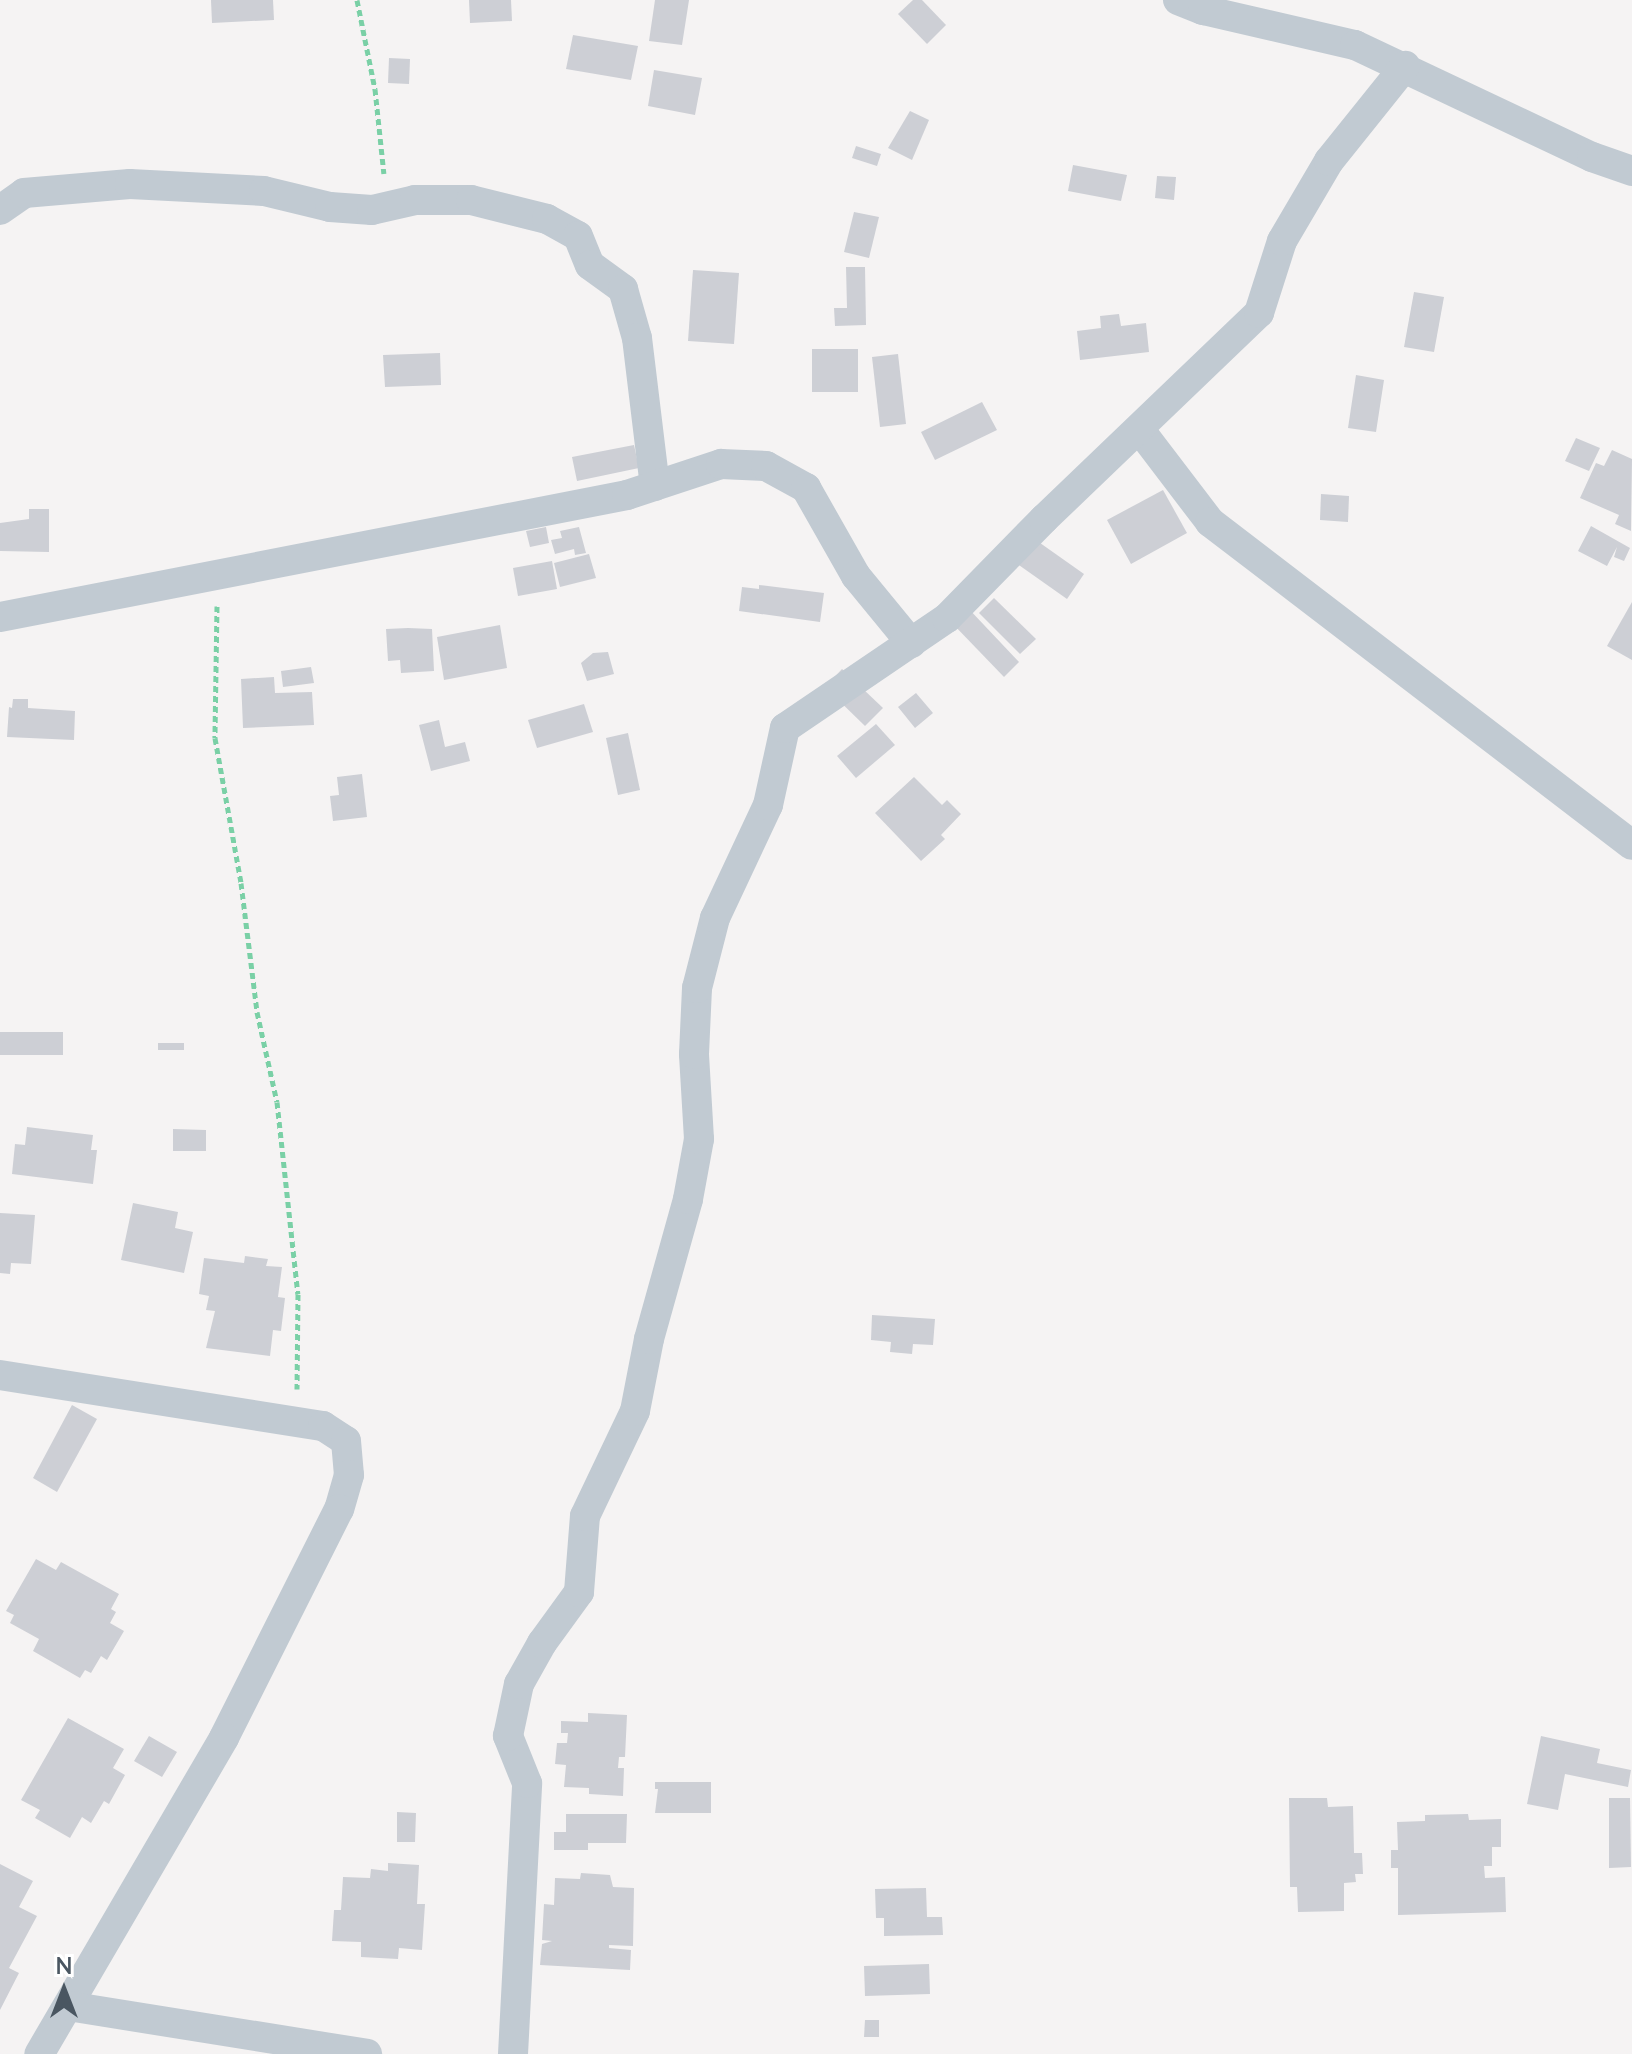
<!DOCTYPE html>
<html>
<head>
<meta charset="utf-8">
<style>
  body { margin:0 }
  #map { position:relative; width:1632px; height:2054px; overflow:hidden; background:#f5f3f3; font-family:Lato,sans-serif }
  div>[style] { position:absolute }
  [style*='--x'] { left:calc(var(--x)*1px); top:calc(var(--y)*1px); width:calc(var(--w)*1px); rotate:calc(var(--a)*1deg) }
  .building>* { inset:0; background:#cdcfd5 }
  .path>* { height:5px; margin-top:-2.5px; transform-origin:0; background:repeating-linear-gradient(90deg,#7ad0a6 0 6px,transparent 0 10px) }
  .minor>* { height:30px; margin:-15px; padding:0 15px; transform-origin:15px; border-radius:15px; background:#c1cad2 }
  span { translate:-50% -50%; white-space:nowrap; text-align:center; line-height:1.15; -webkit-text-stroke:8px #fff; paint-order:stroke }
  .north { position:absolute; left:24px; top:1950px; width:80px; height:80px; -webkit-text-stroke:6px #fff; paint-order:stroke; rotate:0deg; font-size:22px; font-weight:700; line-height:32px; text-align:center; color:#4a5661 }
  .north::after { content:''; display:block; margin:auto; width:28px; height:36px; background:#4a5661; clip-path:polygon(50% 0,100% 100%,50% 72%,0 100%) }
</style>
</head>
<body>
<div id="map">
  <div class="building">
    <i style="clip-path:polygon(211px 0,273px 0,274px 20px,212px 23px)"></i>
    <i style="clip-path:polygon(469px 0,511px 0,512px 21px,470px 23px)"></i>
    <i style="clip-path:polygon(655px 0,689px 0,682px 45px,649px 41px)"></i>
    <i style="clip-path:polygon(913px 0,922px 0,946px 25px,927px 44px,898px 14px)"></i>
    <i style="clip-path:polygon(573px 35px,638px 46px,631px 80px,566px 69px)"></i>
    <i style="clip-path:polygon(389px 58px,410px 59px,409px 84px,388px 83px)"></i>
    <i style="clip-path:polygon(654px 70px,702px 78px,695px 115px,648px 106px)"></i>
    <i style="clip-path:polygon(910px 111px,929px 120px,912px 160px,888px 148px)"></i>
    <i style="clip-path:polygon(856px 146px,881px 154px,877px 166px,852px 158px)"></i>
    <i style="clip-path:polygon(1073px 165px,1127px 175px,1121px 201px,1068px 191px)"></i>
    <i style="clip-path:polygon(1157px 176px,1176px 177px,1174px 200px,1155px 198px)"></i>
    <i style="clip-path:polygon(854px 212px,879px 217px,869px 258px,844px 252px)"></i>
    <i style="clip-path:polygon(846px 267px,865px 267px,866px 325px,835px 326px,834px 308px,847px 308px)"></i>
    <i style="clip-path:polygon(693px 270px,739px 273px,734px 344px,688px 341px)"></i>
    <i style="clip-path:polygon(1414px 292px,1444px 297px,1434px 352px,1404px 347px)"></i>
    <i style="clip-path:polygon(1119px 314px,1121px 326px,1146px 323px,1149px 352px,1080px 360px,1077px 331px,1101px 328px,1100px 316px)"></i>
    <i style="clip-path:polygon(812px 349px,858px 349px,858px 392px,812px 392px)"></i>
    <i style="clip-path:polygon(440px 353px,441px 385px,385px 387px,383px 355px)"></i>
    <i style="clip-path:polygon(898px 354px,906px 424px,880px 427px,872px 357px)"></i>
    <i style="clip-path:polygon(1356px 375px,1384px 380px,1376px 432px,1348px 428px)"></i>
    <i style="clip-path:polygon(982px 402px,997px 430px,935px 460px,921px 432px)"></i>
    <i style="clip-path:polygon(1576px 438px,1600px 448px,1589px 471px,1565px 461px)"></i>
    <i style="clip-path:polygon(634px 445px,639px 468px,577px 481px,572px 457px)"></i>
    <i style="clip-path:polygon(1612px 450px,1632px 459px,1631px 531px,1615px 524px,1619px 515px,1580px 498px,1596px 463px,1604px 466px)"></i>
    <i style="clip-path:polygon(1163px 490px,1187px 533px,1131px 564px,1107px 520px)"></i>
    <i style="clip-path:polygon(1321px 494px,1349px 496px,1348px 522px,1320px 520px)"></i>
    <i style="clip-path:polygon(29px 509px,49px 509px,49px 552px,0 551px,0 523px,29px 519px)"></i>
    <i style="clip-path:polygon(1591px 526px,1630px 548px,1624px 561px,1614px 557px,1617px 547px,1607px 566px,1578px 551px)"></i>
    <i style="clip-path:polygon(546px 527px,549px 543px,530px 547px,526px 531px)"></i>
    <i style="clip-path:polygon(579px 527px,586px 553px,575px 555px,574px 549px,555px 554px,551px 540px,562px 538px,560px 531px)"></i>
    <i style="clip-path:polygon(1033px 538px,1084px 574px,1067px 599px,1016px 563px)"></i>
    <i style="clip-path:polygon(589px 554px,596px 578px,560px 587px,554px 563px)"></i>
    <i style="clip-path:polygon(552px 561px,557px 589px,518px 596px,513px 568px)"></i>
    <i style="clip-path:polygon(759px 585px,824px 593px,820px 622px,739px 611px,742px 587px,759px 589px)"></i>
    <i style="clip-path:polygon(994px 598px,1036px 639px,1020px 654px,979px 613px)"></i>
    <i style="clip-path:polygon(1632px 602px,1632px 660px,1607px 646px)"></i>
    <i style="clip-path:polygon(967px 607px,1019px 662px,1004px 677px,951px 622px)"></i>
    <i style="clip-path:polygon(500px 625px,507px 668px,444px 680px,437px 637px)"></i>
    <i style="clip-path:polygon(408px 628px,432px 629px,434px 671px,401px 673px,400px 660px,388px 661px,386px 629px)"></i>
    <i style="clip-path:polygon(608px 652px,614px 674px,587px 681px,581px 663px,593px 653px)"></i>
    <i style="clip-path:polygon(311px 667px,314px 683px,283px 687px,281px 671px)"></i>
    <i style="clip-path:polygon(842px 669px,883px 708px,865px 726px,825px 687px)"></i>
    <i style="clip-path:polygon(274px 677px,275px 693px,312px 692px,314px 725px,243px 728px,241px 679px)"></i>
    <i style="clip-path:polygon(916px 693px,933px 713px,915px 728px,898px 707px)"></i>
    <i style="clip-path:polygon(13px 699px,28px 699px,28px 708px,75px 711px,74px 740px,7px 737px,9px 707px,12px 708px)"></i>
    <i style="clip-path:polygon(584px 704px,593px 732px,537px 748px,528px 720px)"></i>
    <i style="clip-path:polygon(439px 720px,445px 747px,465px 742px,470px 761px,431px 771px,419px 725px)"></i>
    <i style="clip-path:polygon(876px 724px,895px 745px,856px 778px,837px 756px)"></i>
    <i style="clip-path:polygon(628px 733px,640px 790px,618px 795px,606px 738px)"></i>
    <i style="clip-path:polygon(362px 774px,367px 817px,333px 821px,330px 796px,339px 795px,337px 777px)"></i>
    <i style="clip-path:polygon(914px 777px,942px 805px,947px 800px,961px 814px,941px 835px,945px 839px,921px 861px,875px 813px)"></i>
    <i style="clip-path:polygon(0 1032px,63px 1032px,63px 1055px,0 1055px)"></i>
    <i style="clip-path:polygon(158px 1043px,184px 1043px,184px 1050px,158px 1050px)"></i>
    <i style="clip-path:polygon(27px 1127px,93px 1135px,91px 1150px,97px 1150px,93px 1184px,12px 1174px,15px 1144px,25px 1145px)"></i>
    <i style="clip-path:polygon(173px 1129px,206px 1130px,206px 1151px,173px 1151px)"></i>
    <i style="clip-path:polygon(133px 1203px,178px 1212px,175px 1228px,193px 1232px,184px 1273px,121px 1260px)"></i>
    <i style="clip-path:polygon(0 1213px,35px 1215px,31px 1264px,11px 1263px,10px 1274px,0 1273px)"></i>
    <i style="clip-path:polygon(245px 1256px,268px 1259px,266px 1266px,282px 1267px,278px 1297px,285px 1298px,281px 1331px,273px 1330px,270px 1356px,206px 1348px,215px 1311px,206px 1310px,209px 1296px,199px 1294px,204px 1258px,244px 1263px)"></i>
    <i style="clip-path:polygon(872px 1315px,935px 1319px,933px 1345px,913px 1344px,912px 1354px,890px 1352px,891px 1342px,871px 1340px)"></i>
    <i style="clip-path:polygon(72px 1405px,97px 1419px,57px 1492px,33px 1478px)"></i>
    <i style="clip-path:polygon(36px 1559px,56px 1570px,61px 1562px,119px 1594px,111px 1609px,116px 1612px,110px 1623px,124px 1631px,107px 1660px,101px 1656px,91px 1673px,85px 1670px,80px 1678px,33px 1651px,39px 1639px,10px 1623px,14px 1615px,6px 1611px)"></i>
    <i style="clip-path:polygon(588px 1713px,627px 1715px,625px 1757px,619px 1757px,618px 1768px,624px 1768px,623px 1796px,589px 1794px,589px 1788px,564px 1787px,566px 1765px,555px 1764px,557px 1743px,567px 1743px,568px 1733px,561px 1733px,561px 1721px,588px 1722px)"></i>
    <i style="clip-path:polygon(68px 1718px,124px 1749px,113px 1768px,125px 1775px,109px 1804px,104px 1801px,91px 1823px,82px 1817px,70px 1838px,35px 1818px,40px 1810px,21px 1800px)"></i>
    <i style="clip-path:polygon(149px 1736px,177px 1752px,162px 1777px,134px 1761px)"></i>
    <i style="clip-path:polygon(1541px 1736px,1600px 1749px,1597px 1763px,1631px 1770px,1628px 1787px,1565px 1774px,1558px 1810px,1527px 1804px)"></i>
    <i style="clip-path:polygon(655px 1782px,711px 1782px,711px 1813px,655px 1813px,658px 1789px,655px 1789px)"></i>
    <i style="clip-path:polygon(1289px 1798px,1327px 1798px,1328px 1807px,1353px 1806px,1354px 1853px,1362px 1853px,1363px 1874px,1355px 1874px,1356px 1882px,1344px 1883px,1344px 1911px,1298px 1912px,1297px 1887px,1290px 1887px)"></i>
    <i style="clip-path:polygon(1609px 1798px,1630px 1798px,1631px 1867px,1609px 1868px)"></i>
    <i style="clip-path:polygon(397px 1812px,416px 1813px,415px 1842px,397px 1842px)"></i>
    <i style="clip-path:polygon(566px 1814px,627px 1814px,626px 1843px,588px 1843px,588px 1850px,554px 1850px,554px 1832px,566px 1832px)"></i>
    <i style="clip-path:polygon(1468px 1814px,1469px 1820px,1501px 1819px,1501px 1847px,1492px 1847px,1492px 1866px,1484px 1866px,1485px 1878px,1505px 1877px,1506px 1912px,1398px 1915px,1398px 1868px,1391px 1868px,1391px 1850px,1398px 1850px,1397px 1822px,1425px 1821px,1425px 1815px)"></i>
    <i style="clip-path:polygon(388px 1863px,419px 1865px,417px 1904px,425px 1904px,422px 1950px,399px 1948px,398px 1959px,361px 1957px,361px 1942px,332px 1941px,334px 1910px,341px 1910px,343px 1877px,370px 1878px,371px 1869px,388px 1871px)"></i>
    <i style="clip-path:polygon(0 1864px,33px 1881px,19px 1907px,37px 1916px,9px 1968px,19px 1973px,0 2010px)"></i>
    <i style="clip-path:polygon(581px 1873px,610px 1875px,613px 1887px,634px 1888px,633px 1946px,609px 1945px,609px 1948px,631px 1950px,630px 1970px,540px 1965px,542px 1944px,552px 1941px,542px 1940px,544px 1904px,554px 1905px,555px 1878px,580px 1879px)"></i>
    <i style="clip-path:polygon(926px 1888px,927px 1917px,942px 1917px,943px 1935px,884px 1936px,884px 1918px,876px 1918px,875px 1889px)"></i>
    <i style="clip-path:polygon(929px 1964px,930px 1994px,865px 1996px,864px 1966px)"></i>
    <i style="clip-path:polygon(865px 2020px,879px 2020px,879px 2037px,864px 2037px)"></i>
  </div>
  <div class="path">
    <i style="--x:357;--y:0;--w:91;--a:78.6"></i>
    <i style="--x:375;--y:89;--w:85;--a:84"></i>
    <i style="--x:217;--y:606;--w:132;--a:90.9"></i>
    <i style="--x:215;--y:738;--w:147;--a:79.8"></i>
    <i style="--x:241;--y:883;--w:130;--a:82.9"></i>
    <i style="--x:257;--y:1012;--w:92;--a:77.5"></i>
    <i style="--x:277;--y:1102;--w:193;--a:83.8"></i>
    <i style="--x:298;--y:1294;--w:95;--a:90.6"></i>
  </div>
  <div class="minor">
    <i style="--x:1178;--y:0;--w:27;--a:22"></i>
    <i style="--x:1203;--y:10;--w:156;--a:13"></i>
    <i style="--x:1355;--y:45;--w:262;--a:25.3"></i>
    <i style="--x:1592;--y:157;--w:42;--a:19.3"></i>
    <i style="--x:0;--y:210;--w:29;--a:-35"></i>
    <i style="--x:24;--y:193;--w:106;--a:-4.9"></i>
    <i style="--x:130;--y:184;--w:134;--a:3"></i>
    <i style="--x:264;--y:191;--w:68;--a:13.6"></i>
    <i style="--x:330;--y:207;--w:42;--a:4.1"></i>
    <i style="--x:372;--y:210;--w:44;--a:-13.1"></i>
    <i style="--x:415;--y:200;--w:56;--a:0"></i>
    <i style="--x:471;--y:200;--w:78;--a:14"></i>
    <i style="--x:547;--y:219;--w:35;--a:29"></i>
    <i style="--x:578;--y:236;--w:31;--a:68"></i>
    <i style="--x:590;--y:265;--w:41;--a:36"></i>
    <i style="--x:623;--y:289;--w:51;--a:74.1"></i>
    <i style="--x:637;--y:338;--w:149;--a:83.1"></i>
    <i style="--x:1140;--y:430;--w:116;--a:52.7"></i>
    <i style="--x:1210;--y:522;--w:531;--a:37.43"></i>
    <i style="--x:0;--y:617;--w:639;--a:-11.01"></i>
    <i style="--x:627;--y:495;--w:99;--a:-18.3"></i>
    <i style="--x:721;--y:464;--w:45;--a:2.5"></i>
    <i style="--x:766;--y:466;--w:46;--a:28.8"></i>
    <i style="--x:806;--y:488;--w:101;--a:60.4"></i>
    <i style="--x:856;--y:576;--w:87;--a:50.6"></i>
    <i style="--x:0;--y:1375;--w:327;--a:9"></i>
    <i style="--x:323;--y:1426;--w:27;--a:33"></i>
    <i style="--x:346;--y:1441;--w:34;--a:85"></i>
    <i style="--x:349;--y:1475;--w:35;--a:106"></i>
    <i style="--x:339;--y:1509;--w:256;--a:116.7"></i>
    <i style="--x:224;--y:1738;--w:366;--a:120.3"></i>
    <i style="--x:68;--y:2006;--w:303;--a:9.1"></i>
    <i style="--x:513;--y:2054;--w:271;--a:-87"></i>
    <i style="--x:527;--y:1783;--w:51;--a:-112"></i>
    <i style="--x:508;--y:1736;--w:53;--a:-78.1"></i>
    <i style="--x:519;--y:1684;--w:47;--a:-60.7"></i>
    <i style="--x:542;--y:1643;--w:63;--a:-54"></i>
    <i style="--x:579;--y:1592;--w:76;--a:-85.5"></i>
    <i style="--x:585;--y:1516;--w:116;--a:-64.5"></i>
    <i style="--x:635;--y:1411;--w:73;--a:-79"></i>
    <i style="--x:649;--y:1339;--w:145;--a:-74.4"></i>
    <i style="--x:688;--y:1199;--w:61;--a:-79.6"></i>
    <i style="--x:699;--y:1139;--w:85;--a:-93.4"></i>
    <i style="--x:694;--y:1054;--w:66;--a:-87.4"></i>
    <i style="--x:697;--y:988;--w:72;--a:-75.6"></i>
    <i style="--x:715;--y:918;--w:125;--a:-64.9"></i>
    <i style="--x:768;--y:805;--w:79;--a:-77.6"></i>
    <i style="--x:785;--y:728;--w:196;--a:-34.2"></i>
    <i style="--x:947;--y:618;--w:139;--a:-45.6"></i>
    <i style="--x:1044;--y:519;--w:298;--a:-43.8"></i>
    <i style="--x:1259;--y:313;--w:76;--a:-72.3"></i>
    <i style="--x:1282;--y:241;--w:93;--a:-59.6"></i>
    <i style="--x:1329;--y:161;--w:122;--a:-51.3"></i>
  </div>
  <div class="north">N</div>
</div>
</body>
</html>
